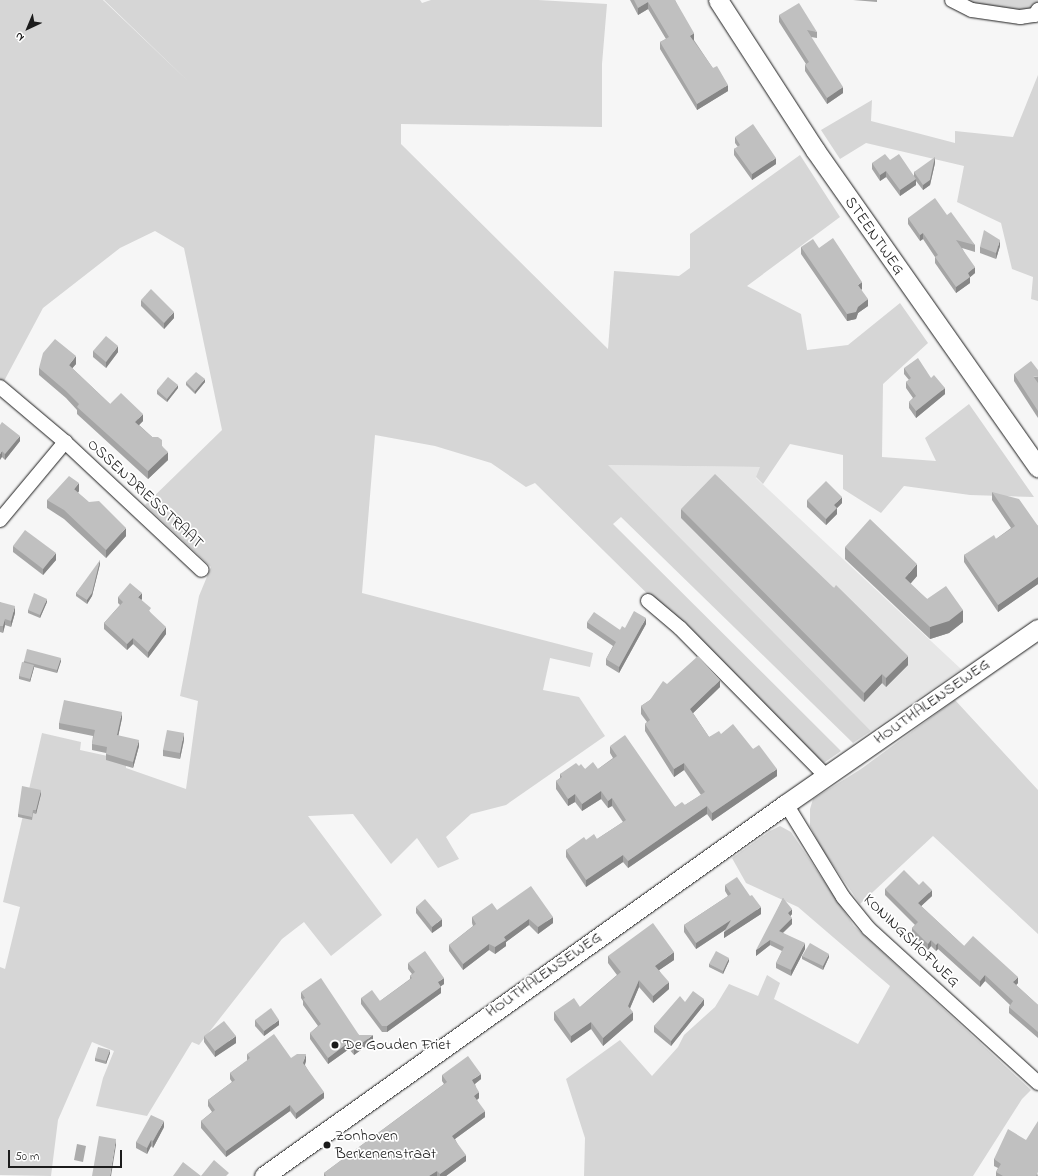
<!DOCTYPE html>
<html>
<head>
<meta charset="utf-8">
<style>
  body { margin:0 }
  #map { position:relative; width:1038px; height:1176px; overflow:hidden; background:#f6f6f6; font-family:"Indie Flower",sans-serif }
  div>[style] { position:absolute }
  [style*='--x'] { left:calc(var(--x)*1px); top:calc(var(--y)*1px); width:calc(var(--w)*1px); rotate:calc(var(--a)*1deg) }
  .built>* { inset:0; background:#e6e6e6 }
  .green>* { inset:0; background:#d6d6d6 }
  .water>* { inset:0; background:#acacac }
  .roads { filter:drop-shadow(0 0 1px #1c1c1c) drop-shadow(0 0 1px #1c1c1c) }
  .street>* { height:14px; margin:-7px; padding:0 7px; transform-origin:7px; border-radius:7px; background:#fff }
  .secondary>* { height:19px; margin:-9.5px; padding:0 9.5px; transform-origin:9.5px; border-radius:9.5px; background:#fff }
  .wall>* { inset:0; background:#a5a5a5 }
  .shaded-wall>* { inset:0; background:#868686 }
  .building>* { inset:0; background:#c0c0c0 }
  .dots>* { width:11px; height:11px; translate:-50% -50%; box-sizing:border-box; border:2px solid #fff; border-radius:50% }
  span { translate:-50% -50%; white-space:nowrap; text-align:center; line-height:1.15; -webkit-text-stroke:3.5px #fff; paint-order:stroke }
  .street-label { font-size:16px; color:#1c1c1c }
  .poi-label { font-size:16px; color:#1c1c1c }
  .left { translate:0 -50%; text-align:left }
  .north { position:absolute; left:8px; top:8px; width:40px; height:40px; -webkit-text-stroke:3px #fff; paint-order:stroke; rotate:224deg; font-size:11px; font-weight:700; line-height:16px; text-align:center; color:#1c1c1c }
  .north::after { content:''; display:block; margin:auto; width:14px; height:18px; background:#1c1c1c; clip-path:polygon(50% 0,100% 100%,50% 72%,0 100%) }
  .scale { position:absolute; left:8px; top:1150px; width:114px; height:18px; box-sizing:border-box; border:2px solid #1c1c1c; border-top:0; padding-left:5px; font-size:12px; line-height:14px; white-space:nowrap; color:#1c1c1c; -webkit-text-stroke:3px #fff; paint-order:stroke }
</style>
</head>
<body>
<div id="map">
  <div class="built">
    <i style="clip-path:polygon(607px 465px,761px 467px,756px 478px,961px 669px,871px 731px)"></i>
  </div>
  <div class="green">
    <i style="clip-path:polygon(0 0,103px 0,191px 84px,104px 0,420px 0,422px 3px,431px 0,538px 0,607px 4px,602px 64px,602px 127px,401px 124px,401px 144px,608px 349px,614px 271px,679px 276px,690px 268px,690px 234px,800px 155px,840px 217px,747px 286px,801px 314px,807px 350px,848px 345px,900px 303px,928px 343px,883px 384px,882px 457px,936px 461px,925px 438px,969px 404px,1034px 497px,970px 495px,904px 486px,881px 513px,843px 489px,843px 455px,790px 444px,763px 484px,756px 477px,760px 467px,608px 465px,871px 731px,853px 743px,621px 517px,613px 524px,841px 751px,821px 765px,535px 483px,526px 487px,491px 463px,435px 446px,375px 435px,362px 593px,593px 653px,590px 667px,550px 658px,543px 690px,579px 697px,605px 736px,506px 805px,471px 814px,446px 837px,459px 859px,438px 868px,417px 838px,391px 864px,353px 814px,308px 816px,382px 915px,331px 956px,304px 922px,282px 939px,199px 1045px,192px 1042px,147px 1116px,96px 1106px,103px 1078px,114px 1051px,92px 1042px,58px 1120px,51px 1176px,0 1175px,0 967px,5px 969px,20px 907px,3px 902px,42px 733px,81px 742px,80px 750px,126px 760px,126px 768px,186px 789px,198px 701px,180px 696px,199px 596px,211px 567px,145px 505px,222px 430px,184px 248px,155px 231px,120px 248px,43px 308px,3px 383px,0 380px)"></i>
    <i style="clip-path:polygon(966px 0,1038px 0,1038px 5px,1023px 11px,979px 5px)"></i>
    <i style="clip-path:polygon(1038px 75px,1038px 301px,1031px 299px,1033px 277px,1012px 269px,1001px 223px,957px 202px,964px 166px,866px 143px,840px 159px,821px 130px,872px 100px,871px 121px,955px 143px,955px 131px,1013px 137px)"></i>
    <i style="clip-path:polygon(955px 700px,1038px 790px,1038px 934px,933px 836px,860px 904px,822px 849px,810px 826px,810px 809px,813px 799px,861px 769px)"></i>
    <i style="clip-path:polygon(780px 826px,791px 832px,854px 926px,1031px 1090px,1022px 1099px,973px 1176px,584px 1176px,585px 1138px,566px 1079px,620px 1040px,652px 1076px,678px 1047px,684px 1035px,715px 1007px,729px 984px,758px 996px,767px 975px,780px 983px,774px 999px,858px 1044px,890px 986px,798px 907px,746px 883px,732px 858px,770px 831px)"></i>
  </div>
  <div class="water">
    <i style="clip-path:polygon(77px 1144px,86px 1146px,83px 1162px,74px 1160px)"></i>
  </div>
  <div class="roads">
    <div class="street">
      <i style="--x:952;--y:0;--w:22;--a:27"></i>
      <i style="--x:972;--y:10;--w:49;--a:8.3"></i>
      <i style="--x:1020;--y:17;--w:15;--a:-8"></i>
      <i style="--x:1035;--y:15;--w:6;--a:-59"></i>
      <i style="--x:0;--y:387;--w:85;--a:40.2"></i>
      <i style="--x:65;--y:442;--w:187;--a:43.1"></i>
      <i style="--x:0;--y:520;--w:102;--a:-50.2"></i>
      <i style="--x:648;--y:601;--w:42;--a:40.2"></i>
      <i style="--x:680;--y:628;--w:208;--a:45.4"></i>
      <i style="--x:786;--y:804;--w:109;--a:58.5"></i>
      <i style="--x:843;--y:897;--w:41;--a:50.9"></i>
      <i style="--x:869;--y:929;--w:229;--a:42.3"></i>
    </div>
    <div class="secondary">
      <i style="--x:718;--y:0;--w:179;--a:57.1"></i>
      <i style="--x:815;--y:150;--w:388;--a:54.9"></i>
      <i style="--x:264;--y:1176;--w:641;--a:-35.48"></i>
      <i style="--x:786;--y:804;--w:307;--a:-34.8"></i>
    </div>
  </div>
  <div class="wall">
    <i style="clip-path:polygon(630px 0,675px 0,694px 40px,728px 91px,697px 110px,660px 49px,660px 42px,666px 39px,648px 9px,638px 15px)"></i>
    <i style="clip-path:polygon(853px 0,877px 0,877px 2px)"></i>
    <i style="clip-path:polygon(779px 15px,817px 32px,817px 38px,811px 37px,843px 93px,827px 104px,805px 71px,805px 65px,806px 64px,779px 22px)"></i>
    <i style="clip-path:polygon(735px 137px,776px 164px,752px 180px,734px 155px,734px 149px,738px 147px,735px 143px)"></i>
    <i style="clip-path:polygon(890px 160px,914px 176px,914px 172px,935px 163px,930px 185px,923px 190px,916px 181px,916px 185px,900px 196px,886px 177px,880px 181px,872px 169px,872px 163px)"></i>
    <i style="clip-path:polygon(947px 215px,975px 245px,975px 252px,962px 248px,975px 273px,970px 277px,970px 283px,956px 293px,935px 263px,935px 257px,923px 239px,920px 241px,908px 224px,908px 218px)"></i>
    <i style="clip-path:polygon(1000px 246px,996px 259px,980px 253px,980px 247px)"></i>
    <i style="clip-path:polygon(801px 247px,819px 248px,862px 289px,861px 290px,868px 306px,858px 313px,856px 319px,847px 321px,801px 254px)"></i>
    <i style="clip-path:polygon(141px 300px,174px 318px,164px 329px,141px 306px)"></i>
    <i style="clip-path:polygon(93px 351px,118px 352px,106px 368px,93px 357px)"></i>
    <i style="clip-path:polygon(76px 364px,72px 368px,110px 404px,143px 421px,139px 425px,162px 446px,168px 460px,148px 479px,77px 414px,77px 410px,66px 398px,39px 375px,39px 368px)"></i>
    <i style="clip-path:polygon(904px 368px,931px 378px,945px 394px,916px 418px,909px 408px,909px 402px,913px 398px,906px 388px,906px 382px,909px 380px,904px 374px)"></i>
    <i style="clip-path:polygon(1014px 374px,1038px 377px,1038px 418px,1014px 381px)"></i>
    <i style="clip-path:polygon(186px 382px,205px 382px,195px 394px,186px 385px)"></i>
    <i style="clip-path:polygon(178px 388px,167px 402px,157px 394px,157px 390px)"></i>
    <i style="clip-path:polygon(0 425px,20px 441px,5px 460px,2px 457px)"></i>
    <i style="clip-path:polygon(79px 491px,78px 493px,126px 536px,106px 558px,64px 519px,47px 508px,47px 500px)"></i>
    <i style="clip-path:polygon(992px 492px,1038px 526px,1038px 584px,998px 612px,964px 562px,964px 555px,996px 539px,1011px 528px,992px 500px)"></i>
    <i style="clip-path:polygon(807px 500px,842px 503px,837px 508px,837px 514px,826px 525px,807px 507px)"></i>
    <i style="clip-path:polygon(681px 509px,834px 588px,908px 665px,886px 687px,882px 683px,864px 702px,681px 518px)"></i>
    <i style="clip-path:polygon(13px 546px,56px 560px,43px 575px,13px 552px)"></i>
    <i style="clip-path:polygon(845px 547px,917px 576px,910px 584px,927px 599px,963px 622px,949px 633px,930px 639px,845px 559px)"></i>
    <i style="clip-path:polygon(100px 564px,92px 596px,87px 604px,76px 596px,76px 593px)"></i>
    <i style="clip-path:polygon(118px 597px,142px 599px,141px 600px,166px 634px,148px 658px,133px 644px,127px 650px,104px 629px,104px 623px,120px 605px,118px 603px)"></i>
    <i style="clip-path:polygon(0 602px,15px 613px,11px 627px,5px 625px,3px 633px,0 632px)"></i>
    <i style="clip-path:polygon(47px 602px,40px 618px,28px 613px,28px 610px)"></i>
    <i style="clip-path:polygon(587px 622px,620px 630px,625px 628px,646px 624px,619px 673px,606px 665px,606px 659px,613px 646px,587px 628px)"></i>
    <i style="clip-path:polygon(24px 661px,61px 661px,57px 673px,34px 667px,30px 682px,19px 679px,19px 676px)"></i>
    <i style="clip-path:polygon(667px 684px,720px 687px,693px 713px,709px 737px,721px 734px,753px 749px,777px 776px,712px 821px,707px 814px,628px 868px,623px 862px,586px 887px,566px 857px,566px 850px,586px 840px,597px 839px,623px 822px,612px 806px,608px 808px,601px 799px,582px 811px,575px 802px,568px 806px,556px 789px,556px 781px,560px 778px,560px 774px,579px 766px,585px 769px,598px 769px,613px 758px,610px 753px,610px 746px,675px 807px,685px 805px,701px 795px,684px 770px,674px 777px,645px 731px,645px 724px,647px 722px,641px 714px,641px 706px,650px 700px)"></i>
    <i style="clip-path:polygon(122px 718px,118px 736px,139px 746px,133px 768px,106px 760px,106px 753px,92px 750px,92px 744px,93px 736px,59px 729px,59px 723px)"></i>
    <i style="clip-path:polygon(184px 740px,180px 759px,163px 756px,163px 750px)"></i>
    <i style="clip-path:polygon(41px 794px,36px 814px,33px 813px,32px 820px,18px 817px,18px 814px)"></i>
    <i style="clip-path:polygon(725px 885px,761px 914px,724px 938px,726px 929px,696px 949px,684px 932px,684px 925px,728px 896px,725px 891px)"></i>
    <i style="clip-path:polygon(919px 885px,932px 896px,921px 906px,964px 946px,1018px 983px,1016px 985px,1038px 1005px,1038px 1038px,1009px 1013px,1009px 1007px,1010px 1005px,985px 981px,980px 987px,938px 949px,936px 951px,931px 946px,928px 950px,912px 934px,912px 928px,915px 925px,885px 895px,885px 889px)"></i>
    <i style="clip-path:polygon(783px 898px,792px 914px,790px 916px,792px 924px,783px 933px,805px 949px,791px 976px,776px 968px,776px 963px,782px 951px,770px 945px,756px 956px)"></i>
    <i style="clip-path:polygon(416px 907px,442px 926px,432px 933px,416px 913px)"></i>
    <i style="clip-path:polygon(497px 910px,553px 923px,538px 934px,529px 925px,506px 942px,506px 946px,495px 954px,489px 950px,463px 970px,449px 951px,449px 945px,473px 926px,472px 923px,472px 917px)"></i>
    <i style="clip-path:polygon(608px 956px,674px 960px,659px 970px,669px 989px,653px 1003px,639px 987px,630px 1008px,633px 1020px,603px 1046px,591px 1029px,571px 1043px,554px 1020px,554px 1012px,580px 1007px,617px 975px,608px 963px)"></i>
    <i style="clip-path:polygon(802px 956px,829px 957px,823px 970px,802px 959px)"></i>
    <i style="clip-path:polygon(729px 961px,723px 974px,709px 967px,709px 964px)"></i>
    <i style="clip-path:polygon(408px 963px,444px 984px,441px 986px,441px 993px,387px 1032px,382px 1032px,361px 1004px,361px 998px,380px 1001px,410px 979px,410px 976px,412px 974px,408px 969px)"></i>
    <i style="clip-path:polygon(301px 992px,359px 1035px,373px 1041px,354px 1055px,349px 1049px,328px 1064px,310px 1039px,310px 1033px,318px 1026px,303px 1005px,303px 1001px,301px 998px)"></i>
    <i style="clip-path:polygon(685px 1002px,704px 1005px,671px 1046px,654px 1032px,654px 1026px)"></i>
    <i style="clip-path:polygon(255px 1020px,279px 1025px,264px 1036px,255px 1026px)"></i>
    <i style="clip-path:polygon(204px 1036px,236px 1043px,215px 1057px,204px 1042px)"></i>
    <i style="clip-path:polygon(110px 1053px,106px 1064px,95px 1061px,95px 1058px)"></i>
    <i style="clip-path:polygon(247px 1054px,291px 1058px,306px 1061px,305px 1065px,324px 1098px,296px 1119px,290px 1111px,226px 1157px,201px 1128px,201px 1121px,212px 1112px,208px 1106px,208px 1100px,232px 1082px,230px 1079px,230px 1073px,247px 1061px)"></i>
    <i style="clip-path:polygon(442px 1075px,481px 1079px,475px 1084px,479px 1098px,477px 1100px,485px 1117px,455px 1139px,466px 1161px,446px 1176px,324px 1176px,324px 1173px,444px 1084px,442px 1081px)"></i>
    <i style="clip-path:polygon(164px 1127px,153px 1148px,151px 1146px,147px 1154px,136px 1148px,136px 1142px)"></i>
    <i style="clip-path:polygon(1026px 1140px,1038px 1176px,996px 1176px,996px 1172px,998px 1168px,994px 1166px,994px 1159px)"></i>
  </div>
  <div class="shaded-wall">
    <i style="clip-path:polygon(648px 2px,648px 9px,638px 15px,638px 8px)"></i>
    <i style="clip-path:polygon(694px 33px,694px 40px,690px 42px,690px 36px)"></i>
    <i style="clip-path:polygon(728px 85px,728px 91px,697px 110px,697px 104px)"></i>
    <i style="clip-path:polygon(843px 87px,843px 93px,827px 104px,827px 98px)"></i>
    <i style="clip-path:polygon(935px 157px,935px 163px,930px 185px,923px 190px,923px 185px)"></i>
    <i style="clip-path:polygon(776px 158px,776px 164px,752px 180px,752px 174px)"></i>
    <i style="clip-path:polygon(886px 171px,886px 177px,880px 181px,880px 175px)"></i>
    <i style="clip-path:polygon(916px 179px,916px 185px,900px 196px,900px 190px)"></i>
    <i style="clip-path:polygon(923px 233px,923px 239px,920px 241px,920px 235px)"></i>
    <i style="clip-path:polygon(1000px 240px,1000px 246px,996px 259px,996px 253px)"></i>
    <i style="clip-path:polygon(975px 267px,975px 273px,968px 279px,968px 273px)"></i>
    <i style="clip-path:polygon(970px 277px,970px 283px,956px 293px,956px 287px)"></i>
    <i style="clip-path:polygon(862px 282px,862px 289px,858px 292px,858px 285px)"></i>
    <i style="clip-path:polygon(868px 299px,868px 306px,858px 313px,856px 319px,847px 321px,847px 314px)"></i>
    <i style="clip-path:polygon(174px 312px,174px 318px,164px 329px,164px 323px)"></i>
    <i style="clip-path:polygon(118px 346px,118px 352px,106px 368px,106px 362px)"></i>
    <i style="clip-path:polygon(76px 356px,76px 364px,69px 372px,69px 365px)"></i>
    <i style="clip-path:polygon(205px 379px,205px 382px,195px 394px,195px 391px)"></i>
    <i style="clip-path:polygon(178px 385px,178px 388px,167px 402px,167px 399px)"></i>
    <i style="clip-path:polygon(945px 388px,945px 394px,916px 418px,916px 411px)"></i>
    <i style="clip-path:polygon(143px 414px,143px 421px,135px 429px,135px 422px)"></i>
    <i style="clip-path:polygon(20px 436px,20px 441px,5px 460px,5px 454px)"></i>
    <i style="clip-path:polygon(2px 451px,2px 457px,0 460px,0 454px)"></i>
    <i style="clip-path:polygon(168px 452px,168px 460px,148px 479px,148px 471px)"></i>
    <i style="clip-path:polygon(79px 483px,79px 491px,74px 498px,74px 489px)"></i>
    <i style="clip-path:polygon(842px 497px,842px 503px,837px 508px,837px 514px,826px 525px,826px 519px,834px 505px)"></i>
    <i style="clip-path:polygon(126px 528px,126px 536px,106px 558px,106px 550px)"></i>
    <i style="clip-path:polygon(56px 553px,56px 560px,43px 575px,43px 569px)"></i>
    <i style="clip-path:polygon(100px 560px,100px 564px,92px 596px,87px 604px,87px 600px)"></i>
    <i style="clip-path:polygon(917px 564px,917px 576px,905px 590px,905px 578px)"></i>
    <i style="clip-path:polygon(1038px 577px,1038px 584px,998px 612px,998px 605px)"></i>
    <i style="clip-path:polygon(142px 593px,142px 599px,138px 603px,138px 597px)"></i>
    <i style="clip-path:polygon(47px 599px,47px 602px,40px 618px,40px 615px)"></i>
    <i style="clip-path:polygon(15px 606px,15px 613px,11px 627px,11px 621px)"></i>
    <i style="clip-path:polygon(963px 610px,963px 622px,949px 633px,930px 639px,930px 627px)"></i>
    <i style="clip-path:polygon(646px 618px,646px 624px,619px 673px,619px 667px)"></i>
    <i style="clip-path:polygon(5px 619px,5px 625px,3px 633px,3px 626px)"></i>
    <i style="clip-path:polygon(166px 627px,166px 634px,148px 658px,148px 652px)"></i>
    <i style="clip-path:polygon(133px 638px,133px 644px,127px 650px,127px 644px)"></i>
    <i style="clip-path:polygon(908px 656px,908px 665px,886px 687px,886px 678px)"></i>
    <i style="clip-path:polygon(61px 658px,61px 661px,57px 673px,57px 670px)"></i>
    <i style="clip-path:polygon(34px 665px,34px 668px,30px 682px,30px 679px)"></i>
    <i style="clip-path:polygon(882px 674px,882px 683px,864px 702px,864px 693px)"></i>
    <i style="clip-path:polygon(720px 680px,720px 687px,690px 716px,690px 709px)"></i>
    <i style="clip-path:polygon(122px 712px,122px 718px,117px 742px,117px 735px)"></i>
    <i style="clip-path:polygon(184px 733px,184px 740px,180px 759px,180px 753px)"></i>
    <i style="clip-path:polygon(139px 740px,139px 746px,133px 768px,133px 762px)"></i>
    <i style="clip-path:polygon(684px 763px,684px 770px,674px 777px,674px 769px)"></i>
    <i style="clip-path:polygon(777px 769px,777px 776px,712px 821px,712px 813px)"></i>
    <i style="clip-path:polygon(41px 790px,41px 794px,36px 814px,36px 810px)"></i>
    <i style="clip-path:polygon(601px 791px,601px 799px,582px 811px,582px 804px)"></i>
    <i style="clip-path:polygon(575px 794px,575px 802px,568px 806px,568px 799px)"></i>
    <i style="clip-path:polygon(612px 798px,612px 806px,608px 808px,608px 801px)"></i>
    <i style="clip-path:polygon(707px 806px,707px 814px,628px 868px,628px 861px)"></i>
    <i style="clip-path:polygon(623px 855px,623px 862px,586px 887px,586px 880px)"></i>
    <i style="clip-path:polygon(932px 890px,932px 896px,918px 909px,918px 903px)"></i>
    <i style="clip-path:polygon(761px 907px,761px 914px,724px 938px,724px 932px)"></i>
    <i style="clip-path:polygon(792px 909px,792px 914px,788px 919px,788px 913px)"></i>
    <i style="clip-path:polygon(553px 917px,553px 923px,538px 934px,538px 927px)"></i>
    <i style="clip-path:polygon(792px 918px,792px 924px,779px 936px,779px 931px)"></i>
    <i style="clip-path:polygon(442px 919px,442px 926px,432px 933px,432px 927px)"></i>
    <i style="clip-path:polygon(529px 919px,529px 925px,506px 942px,506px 946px,495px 954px,495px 947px,504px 937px)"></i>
    <i style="clip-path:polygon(731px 920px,731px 926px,696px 949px,696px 943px)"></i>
    <i style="clip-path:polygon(770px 940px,770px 945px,756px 956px,756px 950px)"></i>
    <i style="clip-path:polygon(931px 940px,931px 946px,928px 950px,928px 944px)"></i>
    <i style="clip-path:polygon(805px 943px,805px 949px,791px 976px,791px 970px)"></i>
    <i style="clip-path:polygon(938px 943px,938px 949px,936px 951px,936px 945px)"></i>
    <i style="clip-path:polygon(489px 944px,489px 950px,463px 970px,463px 964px)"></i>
    <i style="clip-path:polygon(674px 952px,674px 960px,655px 973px,655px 966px)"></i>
    <i style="clip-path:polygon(829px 954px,829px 957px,823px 970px,823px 966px)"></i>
    <i style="clip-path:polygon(729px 958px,729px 961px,723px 974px,723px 971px)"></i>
    <i style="clip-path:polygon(985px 975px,985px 981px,980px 987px,980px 981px)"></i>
    <i style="clip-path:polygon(1018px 977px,1018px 983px,1013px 988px,1013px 982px)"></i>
    <i style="clip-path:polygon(444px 978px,444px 984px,438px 988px,438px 982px)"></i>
    <i style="clip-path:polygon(639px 980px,639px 987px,628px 1013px,628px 1006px)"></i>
    <i style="clip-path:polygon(669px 982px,669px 989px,653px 1003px,653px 996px)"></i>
    <i style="clip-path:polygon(441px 987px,441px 993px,387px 1032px,387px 1026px)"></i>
    <i style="clip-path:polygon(704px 999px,704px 1005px,671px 1046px,671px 1041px)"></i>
    <i style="clip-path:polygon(633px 1012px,633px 1020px,603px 1046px,603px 1038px)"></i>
    <i style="clip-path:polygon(279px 1020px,279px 1025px,264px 1036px,264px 1031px)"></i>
    <i style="clip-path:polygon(591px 1022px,591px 1029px,571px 1043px,571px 1036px)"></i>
    <i style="clip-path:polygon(373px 1035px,373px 1041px,354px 1055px,354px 1049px)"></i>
    <i style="clip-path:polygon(236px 1036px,236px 1043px,215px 1057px,215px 1051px)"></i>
    <i style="clip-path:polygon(349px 1042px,349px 1049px,328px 1064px,328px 1058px)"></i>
    <i style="clip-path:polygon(110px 1050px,110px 1053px,106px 1064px,106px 1061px)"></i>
    <i style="clip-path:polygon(306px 1054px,306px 1061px,303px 1069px,303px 1063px)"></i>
    <i style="clip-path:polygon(481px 1074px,481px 1079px,472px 1086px,472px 1080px)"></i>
    <i style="clip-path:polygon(324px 1092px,324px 1098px,296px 1119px,296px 1113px)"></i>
    <i style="clip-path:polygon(479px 1092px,479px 1098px,474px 1102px,474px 1096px)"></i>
    <i style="clip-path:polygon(290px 1105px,290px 1111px,226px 1157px,226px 1151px)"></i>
    <i style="clip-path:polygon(485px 1111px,485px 1117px,452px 1141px,452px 1136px)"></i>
    <i style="clip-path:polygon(164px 1121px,164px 1127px,153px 1148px,153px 1141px)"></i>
    <i style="clip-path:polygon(116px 1139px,116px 1145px,111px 1176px,110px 1176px)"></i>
    <i style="clip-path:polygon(151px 1140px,151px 1146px,147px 1154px,147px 1148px)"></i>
    <i style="clip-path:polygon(466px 1155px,466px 1161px,446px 1176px,440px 1176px,440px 1174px)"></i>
    <i style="clip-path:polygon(437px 1171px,437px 1176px,429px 1176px)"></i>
  </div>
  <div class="building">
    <i style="clip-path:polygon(634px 0,675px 0,694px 33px,690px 36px,713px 68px,717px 66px,728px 85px,697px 104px,660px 42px,669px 37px,648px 2px,638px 8px)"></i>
    <i style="clip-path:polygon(799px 3px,817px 32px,807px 30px,843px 87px,827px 98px,805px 65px,809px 62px,779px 15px)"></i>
    <i style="clip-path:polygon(753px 124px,776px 158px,752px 174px,734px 149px,740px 145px,735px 137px)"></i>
    <i style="clip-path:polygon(885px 154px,890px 160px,899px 154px,916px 179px,900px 190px,886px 171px,880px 175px,872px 163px)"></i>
    <i style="clip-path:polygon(935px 157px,930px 180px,923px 185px,914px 172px)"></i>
    <i style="clip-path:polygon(935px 198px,947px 215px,951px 212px,975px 245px,956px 240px,975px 267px,968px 273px,970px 277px,956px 287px,935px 257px,938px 255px,923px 233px,920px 235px,908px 218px)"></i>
    <i style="clip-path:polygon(984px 230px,1000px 240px,996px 253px,980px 247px)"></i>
    <i style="clip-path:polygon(833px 238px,862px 282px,858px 285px,868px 299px,858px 307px,856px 312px,847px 314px,801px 247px,813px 239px,819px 248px)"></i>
    <i style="clip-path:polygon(151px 289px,174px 312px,164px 323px,141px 300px)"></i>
    <i style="clip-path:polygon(106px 336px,118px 346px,106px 362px,93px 351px)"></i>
    <i style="clip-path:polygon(55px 339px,76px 356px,69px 365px,110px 404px,121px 393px,143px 414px,135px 422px,152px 437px,158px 437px,162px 440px,162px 446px,168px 452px,148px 471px,77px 407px,79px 404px,66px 391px,39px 368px,43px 353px)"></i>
    <i style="clip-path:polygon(918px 358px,931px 378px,934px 375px,945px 388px,916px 411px,909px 402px,916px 396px,906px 382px,911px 378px,904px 368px)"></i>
    <i style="clip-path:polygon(1031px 361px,1038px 370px,1038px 377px,1033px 376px,1038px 383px,1038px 411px,1014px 374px)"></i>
    <i style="clip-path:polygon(196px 372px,205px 379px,195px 391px,186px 382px)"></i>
    <i style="clip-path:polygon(168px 377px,178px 385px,167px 399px,157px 390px)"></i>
    <i style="clip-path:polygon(2px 422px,20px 436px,5px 454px,2px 451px,0 454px,0 425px)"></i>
    <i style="clip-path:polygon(715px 474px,834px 588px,836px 585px,908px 656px,886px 678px,882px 674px,864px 693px,681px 509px)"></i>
    <i style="clip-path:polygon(69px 476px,79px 483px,74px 489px,89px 502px,99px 501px,126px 528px,106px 550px,64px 510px,47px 500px)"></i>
    <i style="clip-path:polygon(826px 481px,842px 497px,834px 505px,837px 508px,826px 519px,807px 500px)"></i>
    <i style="clip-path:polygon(992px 492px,1019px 499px,1038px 526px,1038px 577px,998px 605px,964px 555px,994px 535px,996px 539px,1015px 526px)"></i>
    <i style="clip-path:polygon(870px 519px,917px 564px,905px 578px,927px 599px,946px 586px,963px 610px,949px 621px,930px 627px,845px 547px)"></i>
    <i style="clip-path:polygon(25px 530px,56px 553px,43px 569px,13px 546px)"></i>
    <i style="clip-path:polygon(100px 560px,92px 593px,87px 600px,76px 593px)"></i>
    <i style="clip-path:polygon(130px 583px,142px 593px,138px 597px,151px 608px,149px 611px,166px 627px,148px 652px,133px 638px,127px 644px,104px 623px,123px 602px,118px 597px)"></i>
    <i style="clip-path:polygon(34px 593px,47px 599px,40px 615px,28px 610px)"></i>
    <i style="clip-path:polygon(0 602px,15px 606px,11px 621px,5px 619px,3px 626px,0 626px)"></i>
    <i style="clip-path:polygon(634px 611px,646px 618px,619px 667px,606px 659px,616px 642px,587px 622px,594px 612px,620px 630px,622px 626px,625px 628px)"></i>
    <i style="clip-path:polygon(27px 649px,61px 658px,57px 670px,24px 661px)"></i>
    <i style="clip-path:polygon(698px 656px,720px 680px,690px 709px,709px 737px,719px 731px,721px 734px,733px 724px,753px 749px,759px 745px,777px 769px,712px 813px,707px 806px,628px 861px,623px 855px,586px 880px,566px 850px,584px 837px,586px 840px,594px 834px,597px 839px,626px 820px,612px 798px,608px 801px,601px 791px,582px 804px,575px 794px,568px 799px,556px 781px,562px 777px,560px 774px,576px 763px,579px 766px,581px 764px,585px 769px,593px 762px,598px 769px,617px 756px,610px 746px,625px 735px,675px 807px,682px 802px,685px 805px,705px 792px,684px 763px,674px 769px,645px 724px,650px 720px,641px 706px,650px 700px,663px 681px,667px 684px)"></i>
    <i style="clip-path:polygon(22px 662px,34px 665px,30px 679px,19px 676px)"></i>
    <i style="clip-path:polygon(64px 700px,122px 712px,117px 735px,139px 740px,133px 762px,106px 754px,107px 747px,92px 744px,95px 730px,59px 723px)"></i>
    <i style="clip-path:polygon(167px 730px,184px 733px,180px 753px,163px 750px)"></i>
    <i style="clip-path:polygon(22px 786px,41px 790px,36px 810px,33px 810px,32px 817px,18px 814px)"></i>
    <i style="clip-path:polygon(904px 870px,919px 885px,923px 881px,932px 890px,918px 903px,964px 946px,973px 936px,1018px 977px,1013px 982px,1038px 1005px,1038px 1032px,1009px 1007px,1013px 1001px,985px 975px,980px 981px,938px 943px,936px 945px,931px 940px,928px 944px,912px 928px,918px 922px,885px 889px)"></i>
    <i style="clip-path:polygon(737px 877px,750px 896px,752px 895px,761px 907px,724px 932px,731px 920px,696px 943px,684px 925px,731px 894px,725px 885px)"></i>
    <i style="clip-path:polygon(531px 886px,553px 917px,538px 927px,529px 919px,504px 937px,506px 940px,495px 947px,489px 944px,463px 964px,449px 945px,476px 924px,472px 917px,492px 903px,497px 910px)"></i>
    <i style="clip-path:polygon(783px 898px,792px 909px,788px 913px,792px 918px,779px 931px,805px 943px,791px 970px,776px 963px,784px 947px,770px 940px,756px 950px)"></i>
    <i style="clip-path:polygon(425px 899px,442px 919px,432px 927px,416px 907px)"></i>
    <i style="clip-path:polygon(653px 923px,674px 952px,655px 966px,669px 982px,653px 996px,639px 980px,628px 1006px,633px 1012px,603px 1038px,591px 1022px,571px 1036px,554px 1012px,574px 998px,580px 1007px,621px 972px,608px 956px)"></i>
    <i style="clip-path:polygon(810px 943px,829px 954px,823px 966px,802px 956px)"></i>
    <i style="clip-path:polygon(425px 951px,444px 978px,438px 982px,441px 987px,387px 1026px,382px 1026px,361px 998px,372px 990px,380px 1001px,412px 978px,410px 976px,415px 972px,408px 963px)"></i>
    <i style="clip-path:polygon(716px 951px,729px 958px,723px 971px,709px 964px)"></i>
    <i style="clip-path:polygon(321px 978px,359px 1035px,373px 1035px,354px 1049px,349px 1042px,328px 1058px,310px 1033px,321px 1024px,303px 999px,305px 998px,301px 992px)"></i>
    <i style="clip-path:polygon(693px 991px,704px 999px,671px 1041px,654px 1026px,680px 996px,685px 1002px)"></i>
    <i style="clip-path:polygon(271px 1008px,279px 1020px,264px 1031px,255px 1020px)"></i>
    <i style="clip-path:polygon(224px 1021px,236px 1036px,215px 1051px,204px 1036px)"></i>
    <i style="clip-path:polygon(274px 1034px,291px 1058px,297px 1054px,306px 1054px,303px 1063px,324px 1092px,296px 1113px,290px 1105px,226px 1151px,201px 1121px,215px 1110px,208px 1100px,235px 1080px,230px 1073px,250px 1058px,247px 1054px)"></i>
    <i style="clip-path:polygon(98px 1047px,110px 1050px,106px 1061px,95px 1058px)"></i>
    <i style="clip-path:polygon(468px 1056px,481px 1074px,472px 1080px,479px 1092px,474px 1096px,485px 1111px,452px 1136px,466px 1155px,440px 1174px,437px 1171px,429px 1176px,326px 1176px,324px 1173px,447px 1082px,442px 1075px)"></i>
    <i style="clip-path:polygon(151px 1115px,164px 1121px,153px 1141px,151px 1140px,147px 1148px,136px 1142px)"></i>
    <i style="clip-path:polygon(1038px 1121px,1038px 1172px,1036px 1176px,1003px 1176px,996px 1172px,1001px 1164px,994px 1159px,1008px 1129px,1026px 1140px)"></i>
    <i style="clip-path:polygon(99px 1136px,116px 1139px,110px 1176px,92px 1176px)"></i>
    <i style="clip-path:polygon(214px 1160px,229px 1173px,226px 1176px,173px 1176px,183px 1162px,201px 1176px)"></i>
  </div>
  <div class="dots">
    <i style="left:335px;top:1045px;background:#1c1c1c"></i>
    <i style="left:327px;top:1145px;background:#1c1c1c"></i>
  </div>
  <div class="street-label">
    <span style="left:874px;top:236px;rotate:55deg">STEENTWEG</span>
    <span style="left:145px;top:494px;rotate:43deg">OSSENDRIESSTRAAT</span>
    <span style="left:932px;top:702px;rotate:-35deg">HOUTHALENSEWEG</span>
    <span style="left:911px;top:941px;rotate:44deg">KONINGSHOFWEG</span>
    <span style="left:544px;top:975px;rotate:-35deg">HOUTHALENSEWEG</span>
  </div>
  <div class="poi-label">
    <span class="left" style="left:343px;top:1045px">De Gouden Friet</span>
    <span class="left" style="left:335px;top:1145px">Zonhoven<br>Berkenenstraat</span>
  </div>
  <div class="north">N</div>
  <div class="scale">50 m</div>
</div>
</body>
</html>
